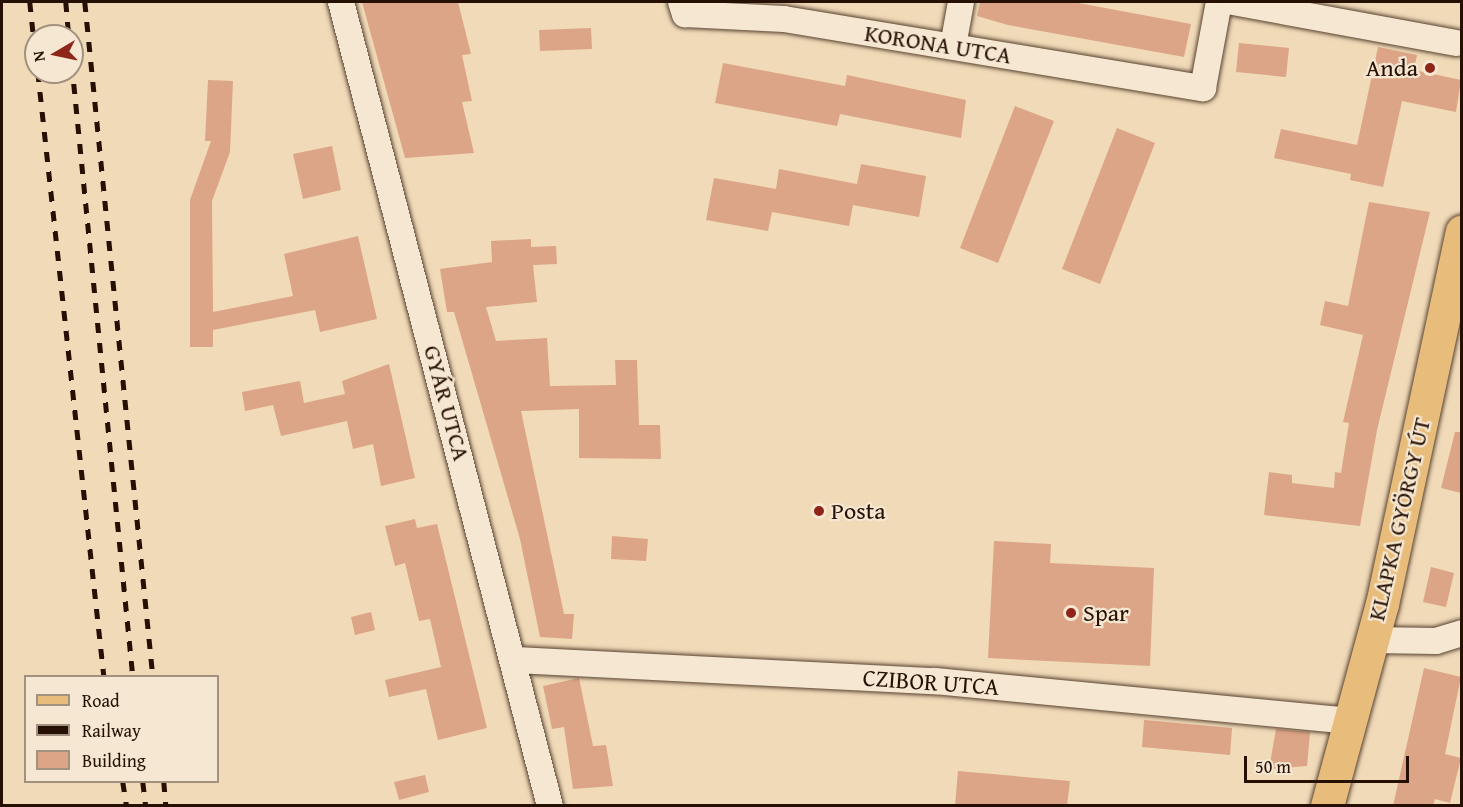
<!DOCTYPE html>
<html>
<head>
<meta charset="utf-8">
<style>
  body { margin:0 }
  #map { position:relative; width:1463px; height:807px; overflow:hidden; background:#f0dab8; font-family:"Gentium Book Plus",serif }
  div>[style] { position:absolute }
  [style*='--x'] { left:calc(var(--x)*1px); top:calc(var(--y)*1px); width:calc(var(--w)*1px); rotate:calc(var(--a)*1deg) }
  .building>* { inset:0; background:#dda587 }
  .roads { filter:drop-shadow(0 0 2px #584231) drop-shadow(0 0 2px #584231) }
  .street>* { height:26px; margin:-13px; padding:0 13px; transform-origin:13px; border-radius:13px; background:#f5e7d1 }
  .primary>* { height:33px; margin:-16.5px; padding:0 16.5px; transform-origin:16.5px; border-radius:16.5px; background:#e8bd7c }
  .rail>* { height:4.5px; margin-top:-2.25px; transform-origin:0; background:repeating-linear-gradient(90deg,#261004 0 10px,transparent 0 20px) }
  .dots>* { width:16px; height:16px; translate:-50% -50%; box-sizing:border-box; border:3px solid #f5e7d1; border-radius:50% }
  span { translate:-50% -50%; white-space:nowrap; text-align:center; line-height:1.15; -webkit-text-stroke:4.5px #f5e7d1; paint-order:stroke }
  .street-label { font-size:24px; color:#261004 }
  .poi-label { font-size:24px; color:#261004 }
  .right { translate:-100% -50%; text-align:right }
  .left { translate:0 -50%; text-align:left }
  .frame { position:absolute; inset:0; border:3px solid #261004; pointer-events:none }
  .legend { position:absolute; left:24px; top:675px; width:195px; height:108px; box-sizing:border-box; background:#f5e7d1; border:2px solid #a2917f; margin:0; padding:8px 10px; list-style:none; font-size:18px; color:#261004 }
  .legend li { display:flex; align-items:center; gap:12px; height:30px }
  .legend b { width:30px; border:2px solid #a2917f }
  .north { position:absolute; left:24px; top:24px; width:60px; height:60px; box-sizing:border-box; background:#f5e7d1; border:2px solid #a2917f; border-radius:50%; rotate:261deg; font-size:16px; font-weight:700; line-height:24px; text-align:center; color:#261004 }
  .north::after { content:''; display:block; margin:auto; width:21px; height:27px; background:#8f2418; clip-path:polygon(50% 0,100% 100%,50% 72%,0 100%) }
  .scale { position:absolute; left:1244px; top:756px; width:165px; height:27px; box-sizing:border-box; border:3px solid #261004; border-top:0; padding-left:8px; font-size:18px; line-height:21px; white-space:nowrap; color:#261004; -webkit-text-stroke:4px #f5e7d1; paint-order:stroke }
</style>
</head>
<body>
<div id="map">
  <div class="building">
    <i style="clip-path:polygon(362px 2px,458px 2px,471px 54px,462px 55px,472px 101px,462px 102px,474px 153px,405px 158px)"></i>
    <i style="clip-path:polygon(980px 2px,1073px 2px,1191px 24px,1184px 57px,1008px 25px,977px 16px)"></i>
    <i style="clip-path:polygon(591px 28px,592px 49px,540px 51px,539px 30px)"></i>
    <i style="clip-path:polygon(1239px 43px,1289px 48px,1286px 77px,1236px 72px)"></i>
    <i style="clip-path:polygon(1378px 47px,1417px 55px,1414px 70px,1461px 80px,1456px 112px,1402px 101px,1383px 187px,1350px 180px,1351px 174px,1274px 158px,1281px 129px,1357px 145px)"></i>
    <i style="clip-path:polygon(723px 63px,845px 86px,847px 75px,966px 100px,961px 138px,840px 114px,837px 126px,715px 103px)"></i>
    <i style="clip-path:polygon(208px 80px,233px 81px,230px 152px,212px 201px,213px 312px,293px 296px,284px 254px,358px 236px,377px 319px,320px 332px,315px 310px,213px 330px,213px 347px,190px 347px,190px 200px,211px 141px,205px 141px)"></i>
    <i style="clip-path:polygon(1015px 106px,1054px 121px,998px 263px,960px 248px)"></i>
    <i style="clip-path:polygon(1117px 128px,1155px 143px,1100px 284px,1062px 269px)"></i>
    <i style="clip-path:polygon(332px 146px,341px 190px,303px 199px,293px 154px)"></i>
    <i style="clip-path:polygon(861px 164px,926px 176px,919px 217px,853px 205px,849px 226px,772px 212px,768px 231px,706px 220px,714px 178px,776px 189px,779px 169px,857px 184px)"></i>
    <i style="clip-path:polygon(1369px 202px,1430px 212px,1377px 430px,1360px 526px,1264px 515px,1269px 472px,1292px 475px,1292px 483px,1334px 488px,1335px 472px,1341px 473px,1349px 423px,1343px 422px,1363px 335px,1320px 325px,1325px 301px,1348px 306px)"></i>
    <i style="clip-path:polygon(531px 239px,531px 247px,556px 246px,557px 264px,533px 265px,537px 302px,486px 307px,496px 341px,547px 338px,550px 386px,616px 385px,615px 360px,637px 360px,639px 425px,660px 425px,661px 459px,579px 458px,579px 409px,521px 411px,564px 614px,574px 614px,572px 639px,540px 637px,520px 539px,454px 312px,447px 312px,440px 269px,492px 262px,491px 241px)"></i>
    <i style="clip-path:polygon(389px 364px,415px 478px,381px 486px,373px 444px,353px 449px,347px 421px,281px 436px,273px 405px,245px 411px,242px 392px,300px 381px,304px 403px,345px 394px,342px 381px)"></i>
    <i style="clip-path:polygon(1455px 432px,1461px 432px,1461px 493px,1441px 488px)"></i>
    <i style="clip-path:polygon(415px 519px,417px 528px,437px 524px,487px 728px,438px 740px,426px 689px,389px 697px,385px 680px,441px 667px,430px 619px,419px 621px,405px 563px,395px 566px,385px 526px)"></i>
    <i style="clip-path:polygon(612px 536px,648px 539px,646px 561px,611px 559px)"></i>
    <i style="clip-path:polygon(994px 541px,1051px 544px,1050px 563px,1154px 568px,1150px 666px,988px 658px)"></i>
    <i style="clip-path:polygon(1431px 567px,1454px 573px,1446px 607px,1423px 602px)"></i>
    <i style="clip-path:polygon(371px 612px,375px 630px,355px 635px,351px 617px)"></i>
    <i style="clip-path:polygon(1424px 668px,1461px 677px,1445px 754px,1461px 758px,1450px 803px,1435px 799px,1433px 806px,1393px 806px)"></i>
    <i style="clip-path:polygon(579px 678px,593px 746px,606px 745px,613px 786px,573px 789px,564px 727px,552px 729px,543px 686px)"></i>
    <i style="clip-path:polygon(1144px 720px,1232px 728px,1230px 755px,1142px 747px)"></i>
    <i style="clip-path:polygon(1276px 729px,1310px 732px,1307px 766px,1269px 769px)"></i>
    <i style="clip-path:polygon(958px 771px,1070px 781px,1067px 806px,955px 806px)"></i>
    <i style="clip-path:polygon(425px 775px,429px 792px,399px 800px,394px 782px)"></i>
  </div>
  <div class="roads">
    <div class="street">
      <i style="--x:341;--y:2;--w:831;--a:75.43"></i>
      <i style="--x:681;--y:2;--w:13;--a:72"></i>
      <i style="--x:685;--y:14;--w:99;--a:2.9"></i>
      <i style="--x:784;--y:19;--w:425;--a:9.4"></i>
      <i style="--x:1203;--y:88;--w:87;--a:-79.5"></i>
      <i style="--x:1233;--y:2;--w:227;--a:10.4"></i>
      <i style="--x:953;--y:46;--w:45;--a:-79.7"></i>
      <i style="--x:1371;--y:640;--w:65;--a:0.9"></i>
      <i style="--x:1436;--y:641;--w:27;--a:-17"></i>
      <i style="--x:514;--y:660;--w:422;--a:2.9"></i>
      <i style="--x:935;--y:681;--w:415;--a:5.5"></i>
    </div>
    <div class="primary">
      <i style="--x:1327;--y:806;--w:209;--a:-74.8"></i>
      <i style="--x:1382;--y:604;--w:381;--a:-77.9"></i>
    </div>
  </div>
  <div class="rail">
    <i style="--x:30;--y:2;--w:57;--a:84"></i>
    <i style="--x:66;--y:2;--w:34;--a:85"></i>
    <i style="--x:85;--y:2;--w:677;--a:84.24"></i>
    <i style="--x:72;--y:64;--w:615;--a:84.31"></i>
    <i style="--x:38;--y:72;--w:608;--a:83.76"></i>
    <i style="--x:123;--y:782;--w:24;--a:81"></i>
    <i style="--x:143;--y:782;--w:24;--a:83"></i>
    <i style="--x:164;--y:782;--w:24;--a:85"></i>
  </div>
  <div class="dots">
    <i style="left:1430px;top:68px;background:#8f2418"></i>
    <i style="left:819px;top:511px;background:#8f2418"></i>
    <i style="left:1071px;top:613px;background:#8f2418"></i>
  </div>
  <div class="street-label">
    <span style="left:938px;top:44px;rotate:9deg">KORONA UTCA</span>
    <span style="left:447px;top:403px;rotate:75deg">GYÁR UTCA</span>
    <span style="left:1399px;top:519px;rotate:-77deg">KLAPKA GYÖRGY ÚT</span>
    <span style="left:931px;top:682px;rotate:4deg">CZIBOR UTCA</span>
  </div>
  <div class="poi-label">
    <span class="right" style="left:1418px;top:68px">Anda</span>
    <span class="left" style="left:831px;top:511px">Posta</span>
    <span class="left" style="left:1083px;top:613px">Spar</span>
  </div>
  <div class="frame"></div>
  <ul class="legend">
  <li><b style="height:8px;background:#e8bd7c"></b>Road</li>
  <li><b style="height:8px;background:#261004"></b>Railway</li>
  <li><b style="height:16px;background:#dda587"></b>Building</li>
  </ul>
  <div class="north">N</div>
  <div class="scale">50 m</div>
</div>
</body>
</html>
